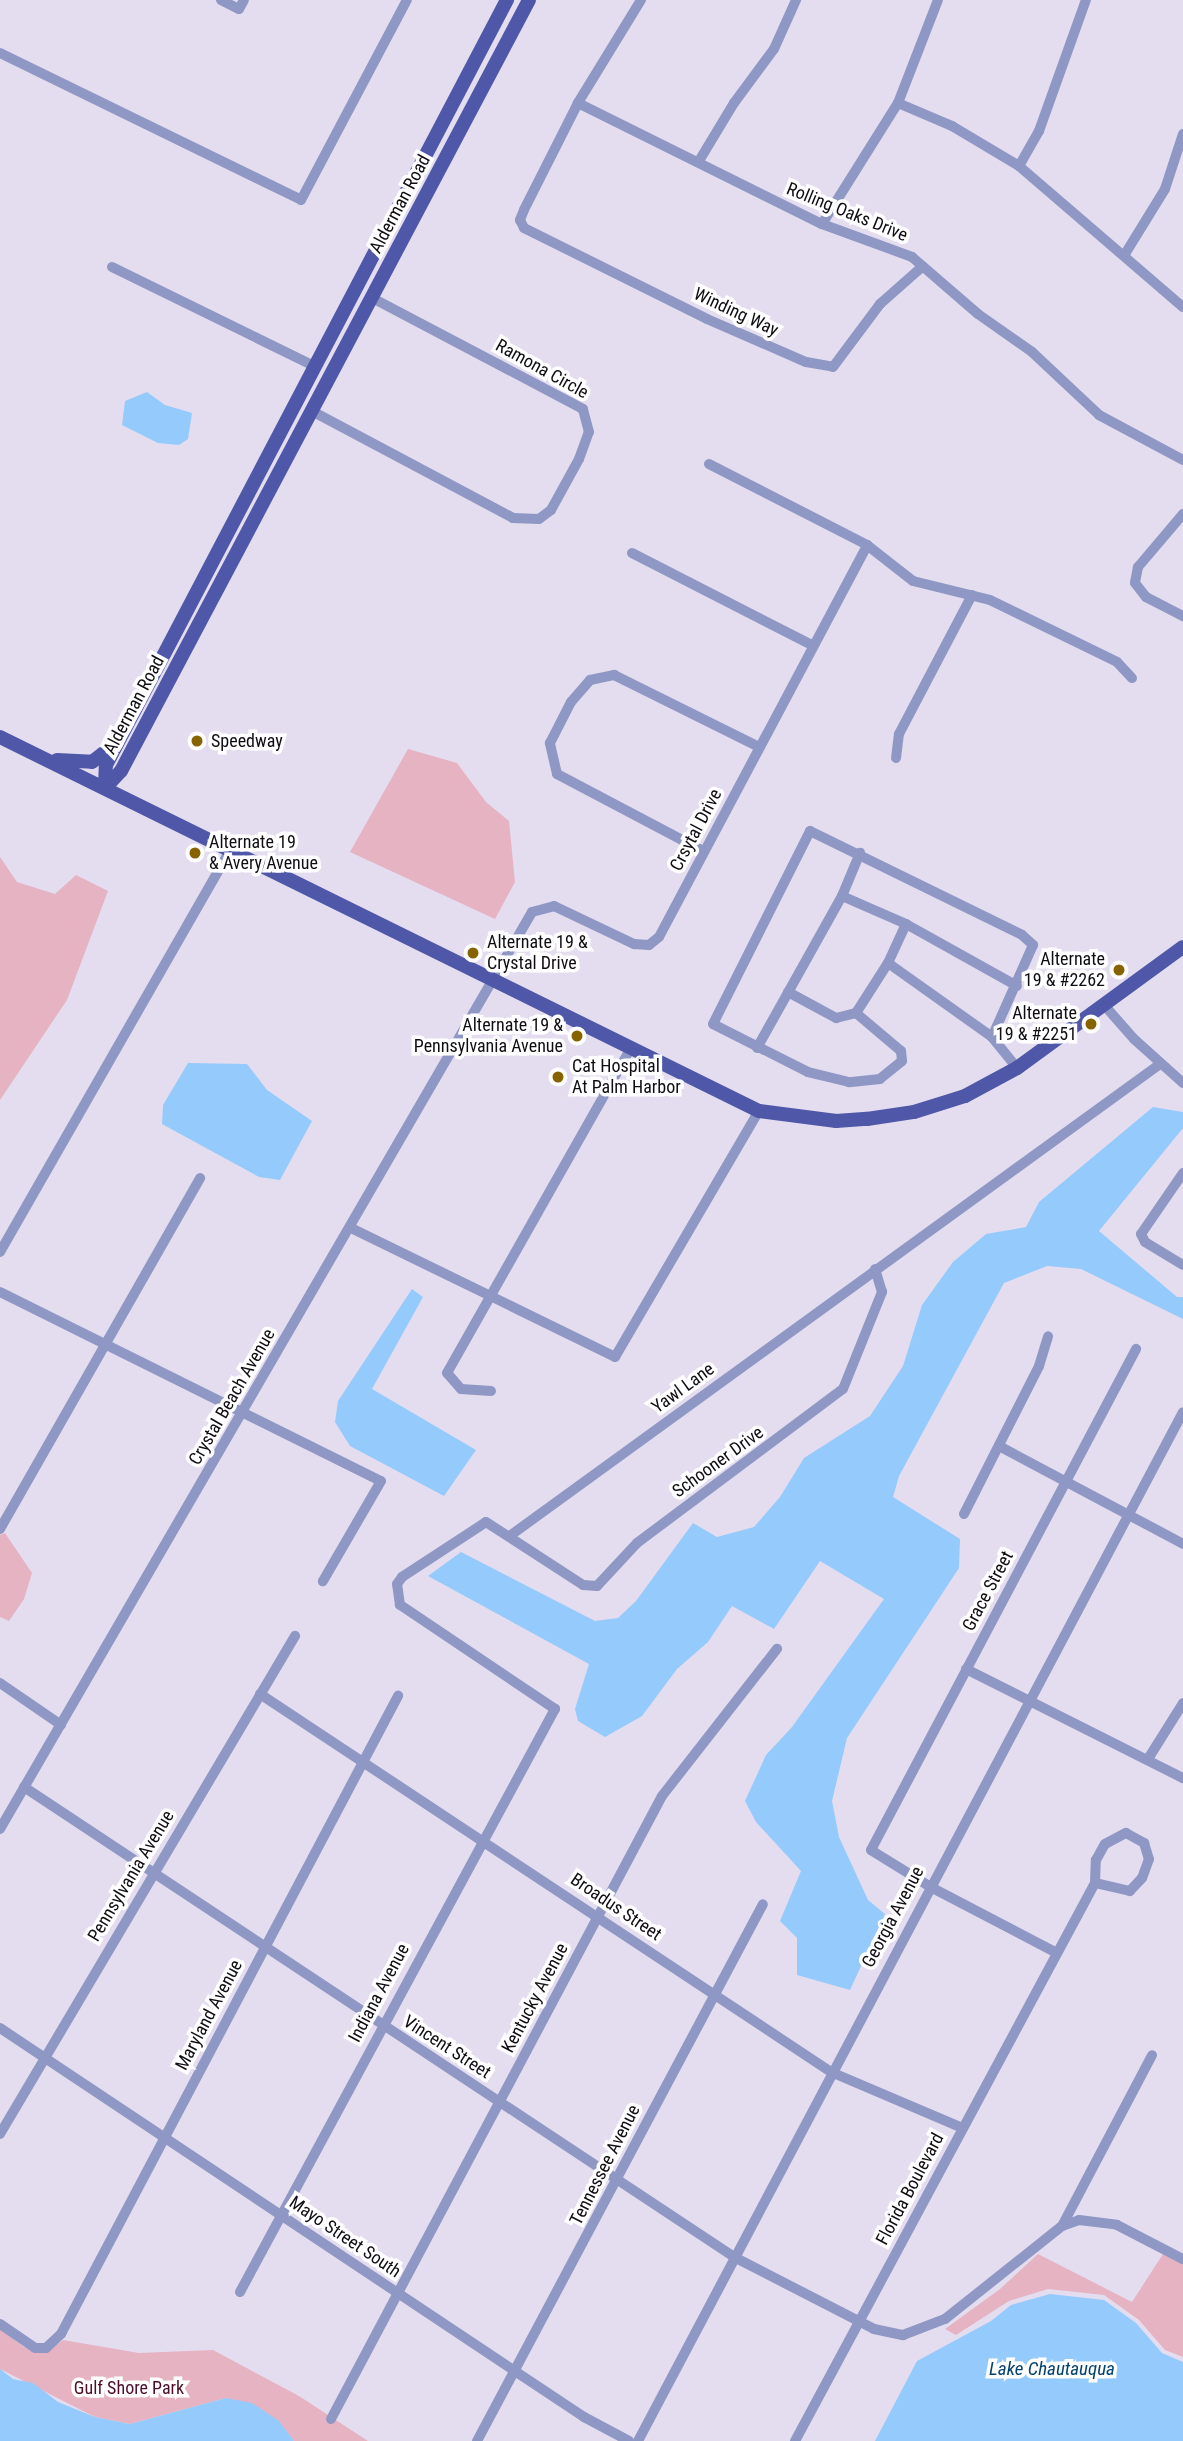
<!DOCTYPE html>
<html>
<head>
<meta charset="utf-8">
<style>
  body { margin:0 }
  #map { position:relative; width:1183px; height:2441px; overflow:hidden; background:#e4ddef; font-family:"Roboto Condensed",sans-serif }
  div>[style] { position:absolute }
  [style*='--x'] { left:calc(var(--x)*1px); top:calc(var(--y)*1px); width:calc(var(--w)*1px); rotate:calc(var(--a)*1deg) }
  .green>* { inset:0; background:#e6b3c2 }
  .water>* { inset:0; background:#95cafc }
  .minor>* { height:10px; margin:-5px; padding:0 5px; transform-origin:5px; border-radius:5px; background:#8f98c5 }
  .major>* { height:14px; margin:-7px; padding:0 7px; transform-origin:7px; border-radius:7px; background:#4f58a8 }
  .dots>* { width:19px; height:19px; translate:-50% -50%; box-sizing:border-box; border:4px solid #fff; border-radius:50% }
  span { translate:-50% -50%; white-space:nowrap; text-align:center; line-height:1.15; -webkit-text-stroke:7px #fff; paint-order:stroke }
  .street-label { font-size:18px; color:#0f0c12 }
  .poi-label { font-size:18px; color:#0f0c12 }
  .left { translate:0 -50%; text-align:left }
  .right { translate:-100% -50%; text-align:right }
  .park-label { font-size:18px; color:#4d0d28 }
  .water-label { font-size:19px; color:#04426f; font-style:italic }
</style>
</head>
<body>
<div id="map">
  <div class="green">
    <i style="clip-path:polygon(408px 749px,457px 763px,486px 802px,509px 821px,515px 882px,495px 919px,350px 852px)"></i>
    <i style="clip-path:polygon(0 857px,17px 882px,55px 894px,76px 875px,108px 891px,67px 1000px,0 1100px)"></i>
    <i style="clip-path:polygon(5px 1533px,32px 1573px,24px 1599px,9px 1621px,0 1617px,0 1535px)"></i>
    <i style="clip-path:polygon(1038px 2254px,1132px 2302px,1163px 2254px,1183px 2264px,1183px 2357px,1165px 2350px,1139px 2320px,1104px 2295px,1048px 2289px,1009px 2301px,956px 2335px,945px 2329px,1000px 2289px)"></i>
    <i style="clip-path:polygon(0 2329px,24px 2347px,46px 2353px,63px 2340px,139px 2353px,213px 2350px,299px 2396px,368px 2441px,294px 2441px,278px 2421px,226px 2398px,130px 2424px,95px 2417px,0 2369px)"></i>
  </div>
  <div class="water">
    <i style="clip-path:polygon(147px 392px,165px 405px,192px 413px,188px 439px,179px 445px,158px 443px,122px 425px,125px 401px)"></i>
    <i style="clip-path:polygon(188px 1063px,247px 1064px,267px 1090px,312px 1121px,280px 1180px,259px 1177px,162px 1124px,163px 1105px)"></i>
    <i style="clip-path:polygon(1153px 1107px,1183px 1112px,1183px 1128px,1099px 1231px,1177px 1297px,1183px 1297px,1183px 1319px,1081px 1269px,1047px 1266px,1004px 1283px,899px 1476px,893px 1497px,960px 1539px,959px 1568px,847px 1738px,832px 1801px,839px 1837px,868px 1900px,885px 1914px,850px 1990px,797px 1975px,797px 1938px,780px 1921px,801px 1871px,756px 1822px,745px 1801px,766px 1755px,792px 1727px,884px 1599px,820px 1561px,774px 1629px,732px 1606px,708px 1642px,677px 1669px,642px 1716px,605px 1737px,578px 1721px,575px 1709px,589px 1664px,428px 1576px,461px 1552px,595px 1621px,618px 1618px,636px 1601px,693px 1523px,717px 1537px,754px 1527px,780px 1497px,804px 1458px,870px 1416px,903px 1366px,922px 1305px,953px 1262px,986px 1234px,1026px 1227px,1039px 1202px)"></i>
    <i style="clip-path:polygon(412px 1289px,423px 1297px,372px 1389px,476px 1450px,444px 1496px,350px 1446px,335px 1422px,338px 1401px)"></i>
    <i style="clip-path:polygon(1050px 2294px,1104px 2300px,1136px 2323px,1162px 2353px,1183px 2362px,1183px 2441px,875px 2441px,917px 2361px,991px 2321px,1011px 2305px)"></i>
    <i style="clip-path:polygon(0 2369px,13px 2379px,33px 2383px,58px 2402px,95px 2417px,130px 2424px,226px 2398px,252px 2403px,279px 2421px,294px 2441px,0 2441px)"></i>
  </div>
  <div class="minor">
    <i style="--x:221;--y:0;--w:20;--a:27"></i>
    <i style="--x:239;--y:9;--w:10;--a:-61"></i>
    <i style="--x:641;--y:0;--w:121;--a:121.5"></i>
    <i style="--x:578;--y:103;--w:120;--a:116.8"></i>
    <i style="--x:524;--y:210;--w:11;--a:112"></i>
    <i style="--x:520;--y:220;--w:9;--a:63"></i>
    <i style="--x:524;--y:228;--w:204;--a:26.4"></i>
    <i style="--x:707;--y:319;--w:108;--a:23.5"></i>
    <i style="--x:806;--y:362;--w:27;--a:10"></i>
    <i style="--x:833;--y:367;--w:79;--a:-53.3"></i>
    <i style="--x:880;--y:304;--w:57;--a:-41.5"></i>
    <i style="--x:0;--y:53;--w:335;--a:26"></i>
    <i style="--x:301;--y:200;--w:226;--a:-62.1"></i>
    <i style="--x:578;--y:103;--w:272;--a:26.4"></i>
    <i style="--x:822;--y:224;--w:96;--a:20.1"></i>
    <i style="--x:912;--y:257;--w:87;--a:40.8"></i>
    <i style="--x:978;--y:314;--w:66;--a:35.1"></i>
    <i style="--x:1032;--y:352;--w:92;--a:43.2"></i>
    <i style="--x:1099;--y:415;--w:95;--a:28.2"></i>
    <i style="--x:898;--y:103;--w:59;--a:23.1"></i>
    <i style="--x:952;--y:126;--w:78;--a:30.8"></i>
    <i style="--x:1019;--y:166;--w:216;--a:40.7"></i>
    <i style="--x:699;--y:161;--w:68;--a:-58.9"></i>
    <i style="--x:734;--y:103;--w:67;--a:-53.5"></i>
    <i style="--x:774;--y:49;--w:54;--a:-65.8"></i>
    <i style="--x:1019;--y:166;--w:40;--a:-60.3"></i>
    <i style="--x:1039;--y:131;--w:139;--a:-70.3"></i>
    <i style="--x:822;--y:224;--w:143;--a:-57.9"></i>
    <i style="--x:898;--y:103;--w:110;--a:-68.8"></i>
    <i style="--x:1125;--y:254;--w:76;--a:-58.4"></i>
    <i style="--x:1165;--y:189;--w:58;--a:-71.9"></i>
    <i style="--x:112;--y:267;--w:225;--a:26.1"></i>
    <i style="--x:310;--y:410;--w:230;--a:28"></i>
    <i style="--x:513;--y:518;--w:26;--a:2"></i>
    <i style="--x:539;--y:519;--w:15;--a:-37"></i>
    <i style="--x:551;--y:510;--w:58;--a:-61.2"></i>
    <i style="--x:579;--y:459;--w:29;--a:-70"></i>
    <i style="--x:589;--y:432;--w:24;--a:-105"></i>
    <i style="--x:583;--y:409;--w:240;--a:-152.2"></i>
    <i style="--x:709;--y:464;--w:178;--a:27.1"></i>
    <i style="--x:867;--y:545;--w:58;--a:38"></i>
    <i style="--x:913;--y:581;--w:79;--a:13.9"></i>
    <i style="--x:990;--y:600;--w:141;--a:26"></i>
    <i style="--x:1117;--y:662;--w:22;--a:47"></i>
    <i style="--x:1183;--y:514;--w:70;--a:130.3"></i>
    <i style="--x:1138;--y:567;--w:16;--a:101"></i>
    <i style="--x:1135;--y:583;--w:18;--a:52"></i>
    <i style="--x:1146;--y:597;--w:42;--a:27.2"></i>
    <i style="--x:632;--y:553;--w:202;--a:27.1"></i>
    <i style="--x:896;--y:758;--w:24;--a:-83"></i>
    <i style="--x:899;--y:734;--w:157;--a:-62.3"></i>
    <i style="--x:703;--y:851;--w:165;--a:-152.2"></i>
    <i style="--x:557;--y:774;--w:32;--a:-103"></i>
    <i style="--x:550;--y:743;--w:46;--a:-62.9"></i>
    <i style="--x:571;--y:702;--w:29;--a:-49"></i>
    <i style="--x:590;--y:680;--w:25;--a:-12"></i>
    <i style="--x:614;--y:675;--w:162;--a:26.4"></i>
    <i style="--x:842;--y:896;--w:70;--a:23.6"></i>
    <i style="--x:906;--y:924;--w:127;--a:29.2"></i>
    <i style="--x:888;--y:963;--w:128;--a:35.4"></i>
    <i style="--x:992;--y:1037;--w:40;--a:51"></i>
    <i style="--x:788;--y:992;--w:55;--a:28.4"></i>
    <i style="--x:836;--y:1018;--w:21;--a:-14"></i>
    <i style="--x:856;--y:1013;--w:59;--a:-57.4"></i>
    <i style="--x:888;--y:963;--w:43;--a:-65.2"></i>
    <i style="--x:1105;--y:1006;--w:44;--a:48.7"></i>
    <i style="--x:1134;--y:1039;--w:66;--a:41.9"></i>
    <i style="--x:856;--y:1013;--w:59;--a:40.2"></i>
    <i style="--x:901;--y:1051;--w:10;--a:84"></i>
    <i style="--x:902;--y:1061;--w:28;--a:141"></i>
    <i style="--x:880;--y:1079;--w:31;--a:174"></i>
    <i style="--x:849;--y:1082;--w:42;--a:-166.3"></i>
    <i style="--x:808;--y:1072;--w:106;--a:-153.2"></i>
    <i style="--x:713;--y:1024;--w:216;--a:-63.3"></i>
    <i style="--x:810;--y:831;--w:236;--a:26.1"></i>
    <i style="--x:1022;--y:935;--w:15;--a:42"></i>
    <i style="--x:1033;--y:945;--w:101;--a:114"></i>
    <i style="--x:757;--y:1048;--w:174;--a:-60.8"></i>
    <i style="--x:842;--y:896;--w:47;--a:-67.3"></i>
    <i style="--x:1183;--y:1173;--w:74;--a:124.5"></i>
    <i style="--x:1141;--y:1234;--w:9;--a:63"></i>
    <i style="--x:1145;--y:1242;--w:44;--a:31.2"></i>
    <i style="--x:351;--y:1228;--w:294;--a:26"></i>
    <i style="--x:615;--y:1357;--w:285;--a:-59.7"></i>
    <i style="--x:0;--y:1252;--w:463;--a:-60.2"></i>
    <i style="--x:0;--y:1292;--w:425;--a:26.4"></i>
    <i style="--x:381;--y:1481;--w:116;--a:120.1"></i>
    <i style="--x:491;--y:1391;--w:30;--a:-176"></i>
    <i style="--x:461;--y:1389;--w:21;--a:-131"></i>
    <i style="--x:447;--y:1373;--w:371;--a:-60.5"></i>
    <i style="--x:999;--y:1446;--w:208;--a:28"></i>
    <i style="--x:964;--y:1514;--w:166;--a:-63.1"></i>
    <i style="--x:1039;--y:1366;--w:31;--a:-73"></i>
    <i style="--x:0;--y:1529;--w:404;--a:-60.3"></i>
    <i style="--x:511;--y:1535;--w:802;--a:-35.97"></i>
    <i style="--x:966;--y:1669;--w:243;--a:26.7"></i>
    <i style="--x:0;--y:1683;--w:74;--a:34.5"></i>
    <i style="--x:260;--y:1694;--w:685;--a:33.5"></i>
    <i style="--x:831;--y:2072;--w:142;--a:23.1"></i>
    <i style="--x:1148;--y:1759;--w:66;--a:-58"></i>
    <i style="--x:24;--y:1787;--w:851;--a:33.5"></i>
    <i style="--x:734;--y:2257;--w:157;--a:27.2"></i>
    <i style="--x:874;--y:2329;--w:30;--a:12"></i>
    <i style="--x:903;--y:2335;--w:45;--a:-20.9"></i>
    <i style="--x:945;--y:2319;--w:149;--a:-38.5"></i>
    <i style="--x:1062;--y:2226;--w:18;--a:-19"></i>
    <i style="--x:1079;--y:2220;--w:38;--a:7"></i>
    <i style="--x:1117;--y:2225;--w:74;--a:27.3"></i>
    <i style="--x:0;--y:1829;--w:1060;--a:-59.88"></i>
    <i style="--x:532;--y:912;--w:23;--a:-15"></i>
    <i style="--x:554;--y:906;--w:89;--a:25.4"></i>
    <i style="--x:634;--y:944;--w:15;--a:4"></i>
    <i style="--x:649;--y:945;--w:13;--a:-39"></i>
    <i style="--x:659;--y:937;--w:444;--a:-62"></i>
    <i style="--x:1126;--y:1833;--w:21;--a:29"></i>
    <i style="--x:1144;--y:1843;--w:17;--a:73"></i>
    <i style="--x:1149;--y:1859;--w:20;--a:110"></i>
    <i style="--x:1142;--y:1878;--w:18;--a:133"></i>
    <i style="--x:1130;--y:1891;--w:36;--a:-167"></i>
    <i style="--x:1095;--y:1883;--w:23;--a:-88"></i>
    <i style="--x:1096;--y:1860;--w:18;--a:-61"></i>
    <i style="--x:1105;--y:1844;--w:24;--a:-28"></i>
    <i style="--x:1055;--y:1952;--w:142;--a:-152.4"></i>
    <i style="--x:929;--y:1886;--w:68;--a:-148.2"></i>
    <i style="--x:871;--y:1850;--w:567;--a:-62.12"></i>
    <i style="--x:0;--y:2028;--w:702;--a:33.67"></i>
    <i style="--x:584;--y:2417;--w:51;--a:28.1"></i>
    <i style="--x:0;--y:2134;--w:579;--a:-59.36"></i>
    <i style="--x:1062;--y:2226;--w:193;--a:-62.2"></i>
    <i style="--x:240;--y:2292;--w:663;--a:-61.62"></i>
    <i style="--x:555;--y:1709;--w:187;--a:-146.1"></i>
    <i style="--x:400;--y:1605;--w:21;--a:-98"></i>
    <i style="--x:397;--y:1584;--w:9;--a:-54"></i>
    <i style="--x:402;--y:1577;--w:100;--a:-33.2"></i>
    <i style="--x:486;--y:1522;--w:116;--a:33"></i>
    <i style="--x:583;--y:1585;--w:14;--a:4"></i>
    <i style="--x:597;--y:1586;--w:59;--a:-47.1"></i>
    <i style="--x:637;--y:1543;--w:257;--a:-36.8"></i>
    <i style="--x:843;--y:1389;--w:105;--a:-68.1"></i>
    <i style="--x:882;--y:1292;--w:24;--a:-107"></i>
    <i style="--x:0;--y:2324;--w:42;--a:34.4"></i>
    <i style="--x:35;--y:2348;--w:11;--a:0"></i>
    <i style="--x:46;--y:2348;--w:21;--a:-43"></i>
    <i style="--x:61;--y:2334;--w:722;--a:-62.16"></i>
    <i style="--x:331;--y:2419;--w:705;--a:-62.02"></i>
    <i style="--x:662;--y:1796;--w:187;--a:-52"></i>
    <i style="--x:477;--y:2441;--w:608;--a:-61.96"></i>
    <i style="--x:638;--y:2441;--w:1164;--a:-62.09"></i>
    <i style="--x:795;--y:2441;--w:634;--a:-61.74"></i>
  </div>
  <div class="major">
    <i style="--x:0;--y:737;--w:846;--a:26.23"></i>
    <i style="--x:759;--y:1111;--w:78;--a:7.4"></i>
    <i style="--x:836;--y:1121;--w:31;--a:-4"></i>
    <i style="--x:867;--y:1119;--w:48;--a:-8.5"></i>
    <i style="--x:914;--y:1112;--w:53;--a:-17.4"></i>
    <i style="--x:965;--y:1096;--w:59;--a:-28.3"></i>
    <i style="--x:1017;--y:1068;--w:205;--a:-36.1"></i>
    <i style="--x:57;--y:760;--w:35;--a:3"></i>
    <i style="--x:92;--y:762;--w:24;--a:-38"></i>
    <i style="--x:105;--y:788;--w:23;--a:-47"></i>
    <i style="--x:121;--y:771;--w:872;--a:-62.11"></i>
    <i style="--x:105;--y:788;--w:23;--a:-88"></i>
    <i style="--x:106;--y:765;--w:864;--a:-62.34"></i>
  </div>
  <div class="dots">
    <i style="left:197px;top:741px;background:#876300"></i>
    <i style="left:195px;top:853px;background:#876300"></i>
    <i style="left:473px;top:953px;background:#876300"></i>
    <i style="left:1119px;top:970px;background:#876300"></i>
    <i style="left:1091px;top:1024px;background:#876300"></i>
    <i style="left:577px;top:1036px;background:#876300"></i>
    <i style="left:558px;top:1077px;background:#876300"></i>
  </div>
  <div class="street-label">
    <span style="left:400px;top:204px;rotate:-62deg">Alderman Road</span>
    <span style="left:847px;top:212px;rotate:22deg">Rolling Oaks Drive</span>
    <span style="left:736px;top:312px;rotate:25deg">Winding Way</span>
    <span style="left:542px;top:369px;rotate:29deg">Ramona Circle</span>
    <span style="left:134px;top:705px;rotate:-62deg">Alderman Road</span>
    <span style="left:696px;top:830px;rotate:-62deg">Crsytal Drive</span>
    <span style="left:683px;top:1388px;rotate:-36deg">Yawl Lane</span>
    <span style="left:232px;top:1397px;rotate:-60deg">Crystal Beach Avenue</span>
    <span style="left:718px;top:1462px;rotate:-36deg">Schooner Drive</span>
    <span style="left:988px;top:1591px;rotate:-62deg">Grace Street</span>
    <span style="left:131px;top:1876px;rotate:-59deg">Pennsylvania Avenue</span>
    <span style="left:616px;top:1907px;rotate:34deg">Broadus Street</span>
    <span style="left:893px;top:1917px;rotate:-62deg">Georgia Avenue</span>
    <span style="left:379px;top:1993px;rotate:-62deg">Indiana Avenue</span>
    <span style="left:535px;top:1998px;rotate:-62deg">Kentucky Avenue</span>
    <span style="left:209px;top:2015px;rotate:-62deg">Maryland Avenue</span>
    <span style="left:447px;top:2047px;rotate:33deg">Vincent Street</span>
    <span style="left:605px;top:2165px;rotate:-63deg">Tennessee Avenue</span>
    <span style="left:910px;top:2189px;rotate:-62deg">Florida Boulevard</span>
    <span style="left:345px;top:2237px;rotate:34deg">Mayo Street South</span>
  </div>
  <div class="poi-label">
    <span class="left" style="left:211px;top:741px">Speedway</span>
    <span class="left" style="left:209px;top:853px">Alternate 19<br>&amp; Avery Avenue</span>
    <span class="left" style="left:487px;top:953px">Alternate 19 &amp;<br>Crystal Drive</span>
    <span class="right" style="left:1105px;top:970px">Alternate<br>19 &amp; #2262</span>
    <span class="right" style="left:1077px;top:1024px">Alternate<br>19 &amp; #2251</span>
    <span class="right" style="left:563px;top:1036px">Alternate 19 &amp;<br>Pennsylvania Avenue</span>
    <span class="left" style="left:572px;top:1077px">Cat Hospital<br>At Palm Harbor</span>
  </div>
  <div class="park-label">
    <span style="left:129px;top:2388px">Gulf Shore Park</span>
  </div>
  <div class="water-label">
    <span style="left:1052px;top:2369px">Lake Chautauqua</span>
  </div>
</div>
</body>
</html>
